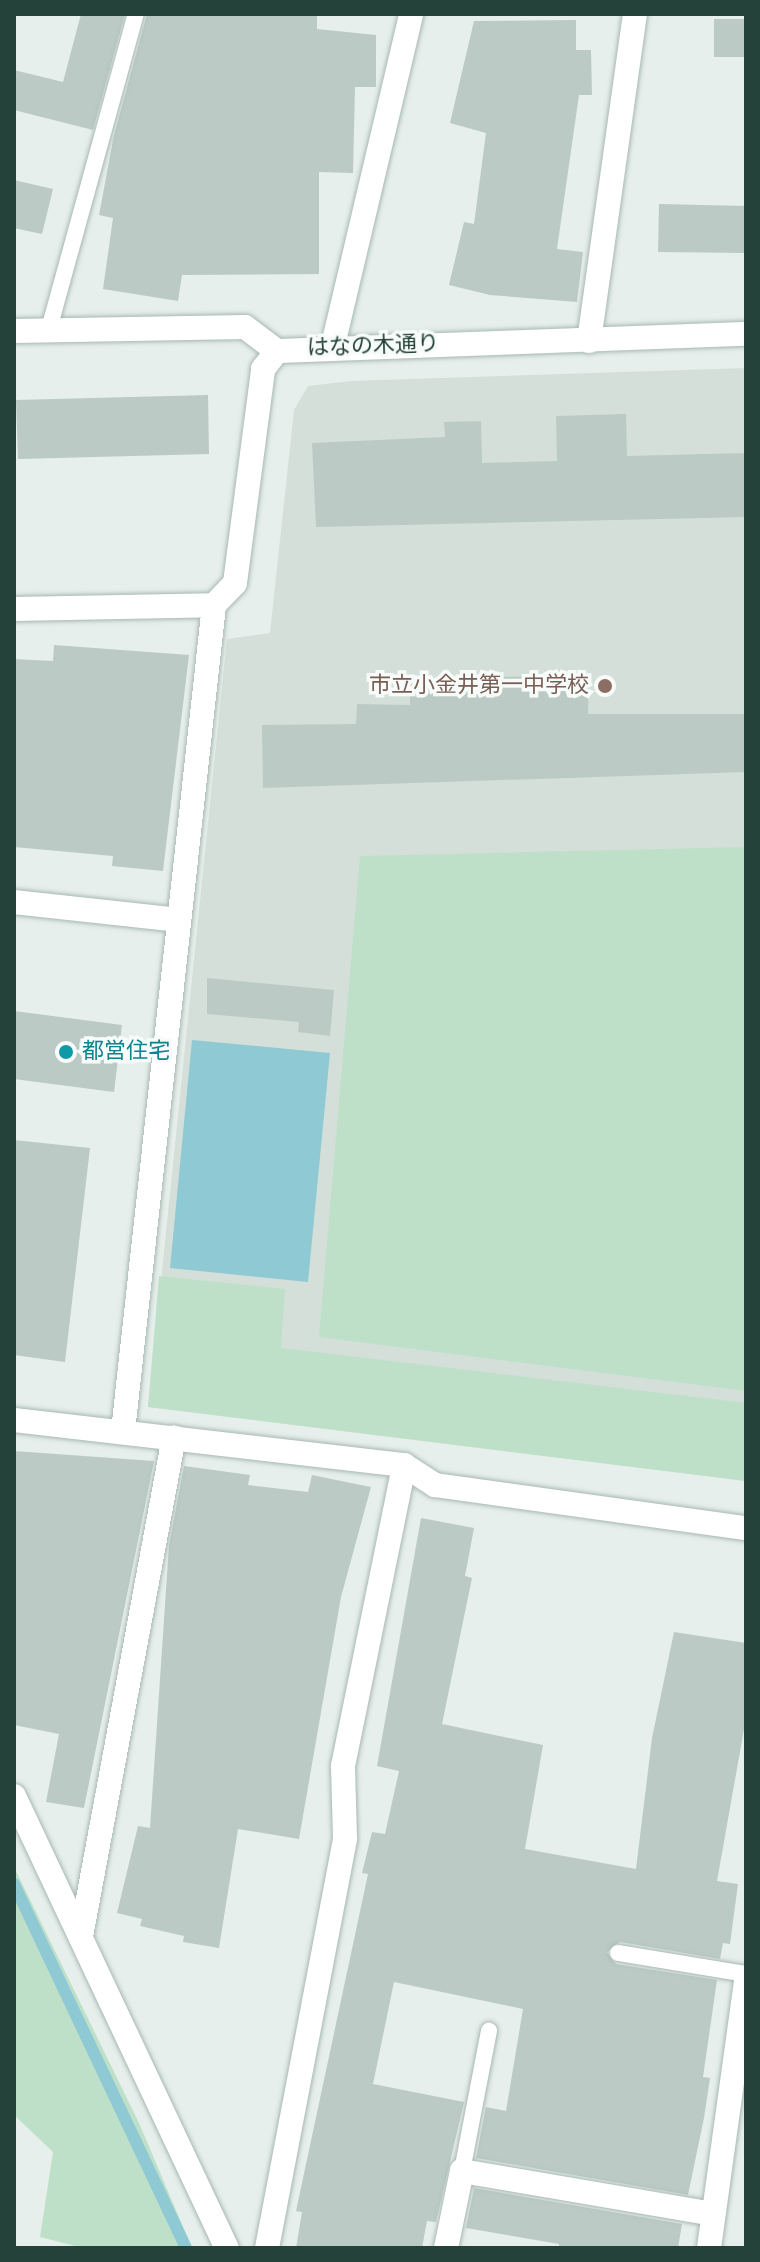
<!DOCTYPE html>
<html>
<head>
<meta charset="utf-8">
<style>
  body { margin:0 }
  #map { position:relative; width:760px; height:2262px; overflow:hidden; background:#e6efeb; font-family:"Alegreya Sans","Noto Sans JP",sans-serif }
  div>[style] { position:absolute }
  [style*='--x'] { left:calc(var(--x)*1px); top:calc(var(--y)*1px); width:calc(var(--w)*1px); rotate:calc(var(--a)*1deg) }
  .built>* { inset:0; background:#d4dfda }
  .green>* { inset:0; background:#bfe0c8 }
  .water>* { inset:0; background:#8ec9d4 }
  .stream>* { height:12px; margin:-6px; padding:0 6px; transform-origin:6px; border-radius:6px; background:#8ec9d4 }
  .building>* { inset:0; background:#bbcac4 }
  .roads { filter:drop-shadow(0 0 2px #a8b8b2) drop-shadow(0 0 2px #a8b8b2) }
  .service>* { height:16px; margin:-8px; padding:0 8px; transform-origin:8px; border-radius:8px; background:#fff }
  .minor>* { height:24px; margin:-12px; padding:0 12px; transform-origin:12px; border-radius:12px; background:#fff }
  .tertiary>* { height:24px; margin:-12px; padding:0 12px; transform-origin:12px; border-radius:12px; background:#fff }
  .dots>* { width:22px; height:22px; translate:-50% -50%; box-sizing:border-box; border:4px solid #f7fbf9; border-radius:50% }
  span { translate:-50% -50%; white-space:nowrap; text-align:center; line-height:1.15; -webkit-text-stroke:7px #f7fbf9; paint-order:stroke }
  .street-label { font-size:22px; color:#24423a }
  .education-label { font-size:22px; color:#785e54 }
  .right { translate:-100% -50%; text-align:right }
  .culture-label { font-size:22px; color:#0d838f }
  .left { translate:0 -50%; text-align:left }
  .frame { position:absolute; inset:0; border:16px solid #24423a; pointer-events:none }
</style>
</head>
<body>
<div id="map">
  <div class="built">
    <i style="clip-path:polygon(746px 368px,746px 1481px,148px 1407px,227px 639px,270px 633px,294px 410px,308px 386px,351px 381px)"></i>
  </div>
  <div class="green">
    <i style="clip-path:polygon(746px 847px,746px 1391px,319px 1337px,360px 856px)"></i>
    <i style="clip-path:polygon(159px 1276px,285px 1289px,281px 1348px,746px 1403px,746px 1481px,148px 1407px)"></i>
    <i style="clip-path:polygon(14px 1867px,139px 2123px,192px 2248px,83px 2248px,40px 2237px,53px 2152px,14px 2115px)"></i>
  </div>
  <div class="water">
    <i style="clip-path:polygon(192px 1040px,330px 1053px,308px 1282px,170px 1268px)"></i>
  </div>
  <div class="stream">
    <i style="--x:14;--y:1884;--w:403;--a:64.7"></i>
  </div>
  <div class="building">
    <i style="clip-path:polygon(81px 14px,125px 14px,93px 130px,14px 110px,14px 70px,63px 82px)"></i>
    <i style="clip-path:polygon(147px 14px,317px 14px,317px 29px,376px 35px,376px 87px,355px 87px,353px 173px,319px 172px,319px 274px,182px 275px,178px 301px,103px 289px,113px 218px,99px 215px,114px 135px)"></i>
    <i style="clip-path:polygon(714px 19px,746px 19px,746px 57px,714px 57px)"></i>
    <i style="clip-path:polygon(576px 20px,576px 50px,591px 50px,592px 95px,579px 95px,557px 249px,583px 252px,577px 302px,490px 295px,449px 285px,464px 222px,474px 224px,486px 133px,450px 123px,474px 21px)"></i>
    <i style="clip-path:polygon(14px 180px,53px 189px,42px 234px,14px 228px)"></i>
    <i style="clip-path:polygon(659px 204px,746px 206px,746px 253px,658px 252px)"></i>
    <i style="clip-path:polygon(208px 395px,209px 454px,18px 459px,16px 400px)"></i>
    <i style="clip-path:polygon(626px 414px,627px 456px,746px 453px,746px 517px,316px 527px,312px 443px,445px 437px,444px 422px,481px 421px,482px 463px,557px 461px,556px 416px)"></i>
    <i style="clip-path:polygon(54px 645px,189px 655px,163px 871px,112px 866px,113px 856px,14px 847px,14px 659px,53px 661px)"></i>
    <i style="clip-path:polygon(589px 675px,588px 714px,746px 714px,746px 772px,263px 788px,262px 725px,356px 724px,357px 704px,410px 705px,410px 679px)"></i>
    <i style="clip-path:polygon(207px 978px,334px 990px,330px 1036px,298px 1032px,299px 1022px,207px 1014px)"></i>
    <i style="clip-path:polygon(14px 1011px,122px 1025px,114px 1092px,14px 1079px)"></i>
    <i style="clip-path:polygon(14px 1140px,90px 1148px,65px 1362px,14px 1355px)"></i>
    <i style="clip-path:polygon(14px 1451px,154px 1461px,84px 1808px,46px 1802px,59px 1734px,14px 1725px)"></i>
    <i style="clip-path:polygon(184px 1466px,250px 1475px,248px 1485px,308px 1492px,312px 1475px,371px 1487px,341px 1597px,299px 1839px,238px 1829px,219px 1948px,183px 1942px,184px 1936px,140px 1926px,142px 1919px,117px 1913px,138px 1826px,150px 1828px,169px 1545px)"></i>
    <i style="clip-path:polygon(421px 1518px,474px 1528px,465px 1576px,472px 1578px,442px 1724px,543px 1745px,525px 1849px,636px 1869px,652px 1738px,674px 1632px,746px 1643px,746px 1718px,717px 1881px,738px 1884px,730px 1944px,723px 1943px,720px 1959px,620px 1942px,607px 1952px,616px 1964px,717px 1980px,703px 2077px,710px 2078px,704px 2118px,688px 2195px,476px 2158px,486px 2107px,506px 2111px,523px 2009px,394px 1982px,373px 2084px,464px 2102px,436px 2222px,427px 2221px,422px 2248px,296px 2248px,302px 2212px,296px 2211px,368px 1874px,362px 1873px,372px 1832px,385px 1834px,399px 1771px,377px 1766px)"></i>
    <i style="clip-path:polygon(474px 2188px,682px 2224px,678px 2248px,559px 2248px,559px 2244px,466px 2228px)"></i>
  </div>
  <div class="roads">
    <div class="service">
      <i style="--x:49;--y:329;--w:327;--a:-74.6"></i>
      <i style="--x:618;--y:1953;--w:130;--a:9.3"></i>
      <i style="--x:462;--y:2171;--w:143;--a:-79.1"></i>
    </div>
    <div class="minor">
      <i style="--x:14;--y:331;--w:231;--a:-1"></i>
      <i style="--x:245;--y:327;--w:40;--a:37"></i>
      <i style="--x:589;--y:341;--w:330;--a:-82"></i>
      <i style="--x:333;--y:345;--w:340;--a:-76.7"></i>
      <i style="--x:14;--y:1420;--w:393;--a:6.6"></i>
      <i style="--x:404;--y:1465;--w:37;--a:33"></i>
      <i style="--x:435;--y:1485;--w:314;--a:7.9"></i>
      <i style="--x:123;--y:1431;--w:831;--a:-83.71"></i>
      <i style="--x:14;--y:1796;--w:500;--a:64.8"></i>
      <i style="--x:82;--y:1931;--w:502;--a:-79.45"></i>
      <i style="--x:267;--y:2248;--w:417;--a:-79.2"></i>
      <i style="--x:345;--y:1838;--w:72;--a:-91.6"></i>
      <i style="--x:343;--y:1766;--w:307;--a:-78.5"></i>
      <i style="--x:446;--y:2248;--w:79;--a:-78.3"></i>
      <i style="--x:462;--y:2171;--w:255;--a:9.7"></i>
      <i style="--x:709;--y:2248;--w:269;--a:-82.1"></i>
    </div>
    <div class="tertiary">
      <i style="--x:14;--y:609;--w:200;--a:-1.1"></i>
      <i style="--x:214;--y:605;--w:30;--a:-46"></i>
      <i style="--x:235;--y:583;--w:216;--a:-82.5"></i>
      <i style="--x:263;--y:369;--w:23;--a:-52"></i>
      <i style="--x:277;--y:351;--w:469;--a:-2.1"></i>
      <i style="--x:14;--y:902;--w:166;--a:6.2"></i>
    </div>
  </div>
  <div class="dots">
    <i style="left:605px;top:686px;background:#8d6e63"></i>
    <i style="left:66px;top:1052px;background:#0f9aa8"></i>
  </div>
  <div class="street-label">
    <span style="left:373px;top:346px;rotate:-2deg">はなの木通り</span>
  </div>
  <div class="education-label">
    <span class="right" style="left:589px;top:686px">市立小金井第一中学校</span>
  </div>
  <div class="culture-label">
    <span class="left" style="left:82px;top:1052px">都営住宅</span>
  </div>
  <div class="frame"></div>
</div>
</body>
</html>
